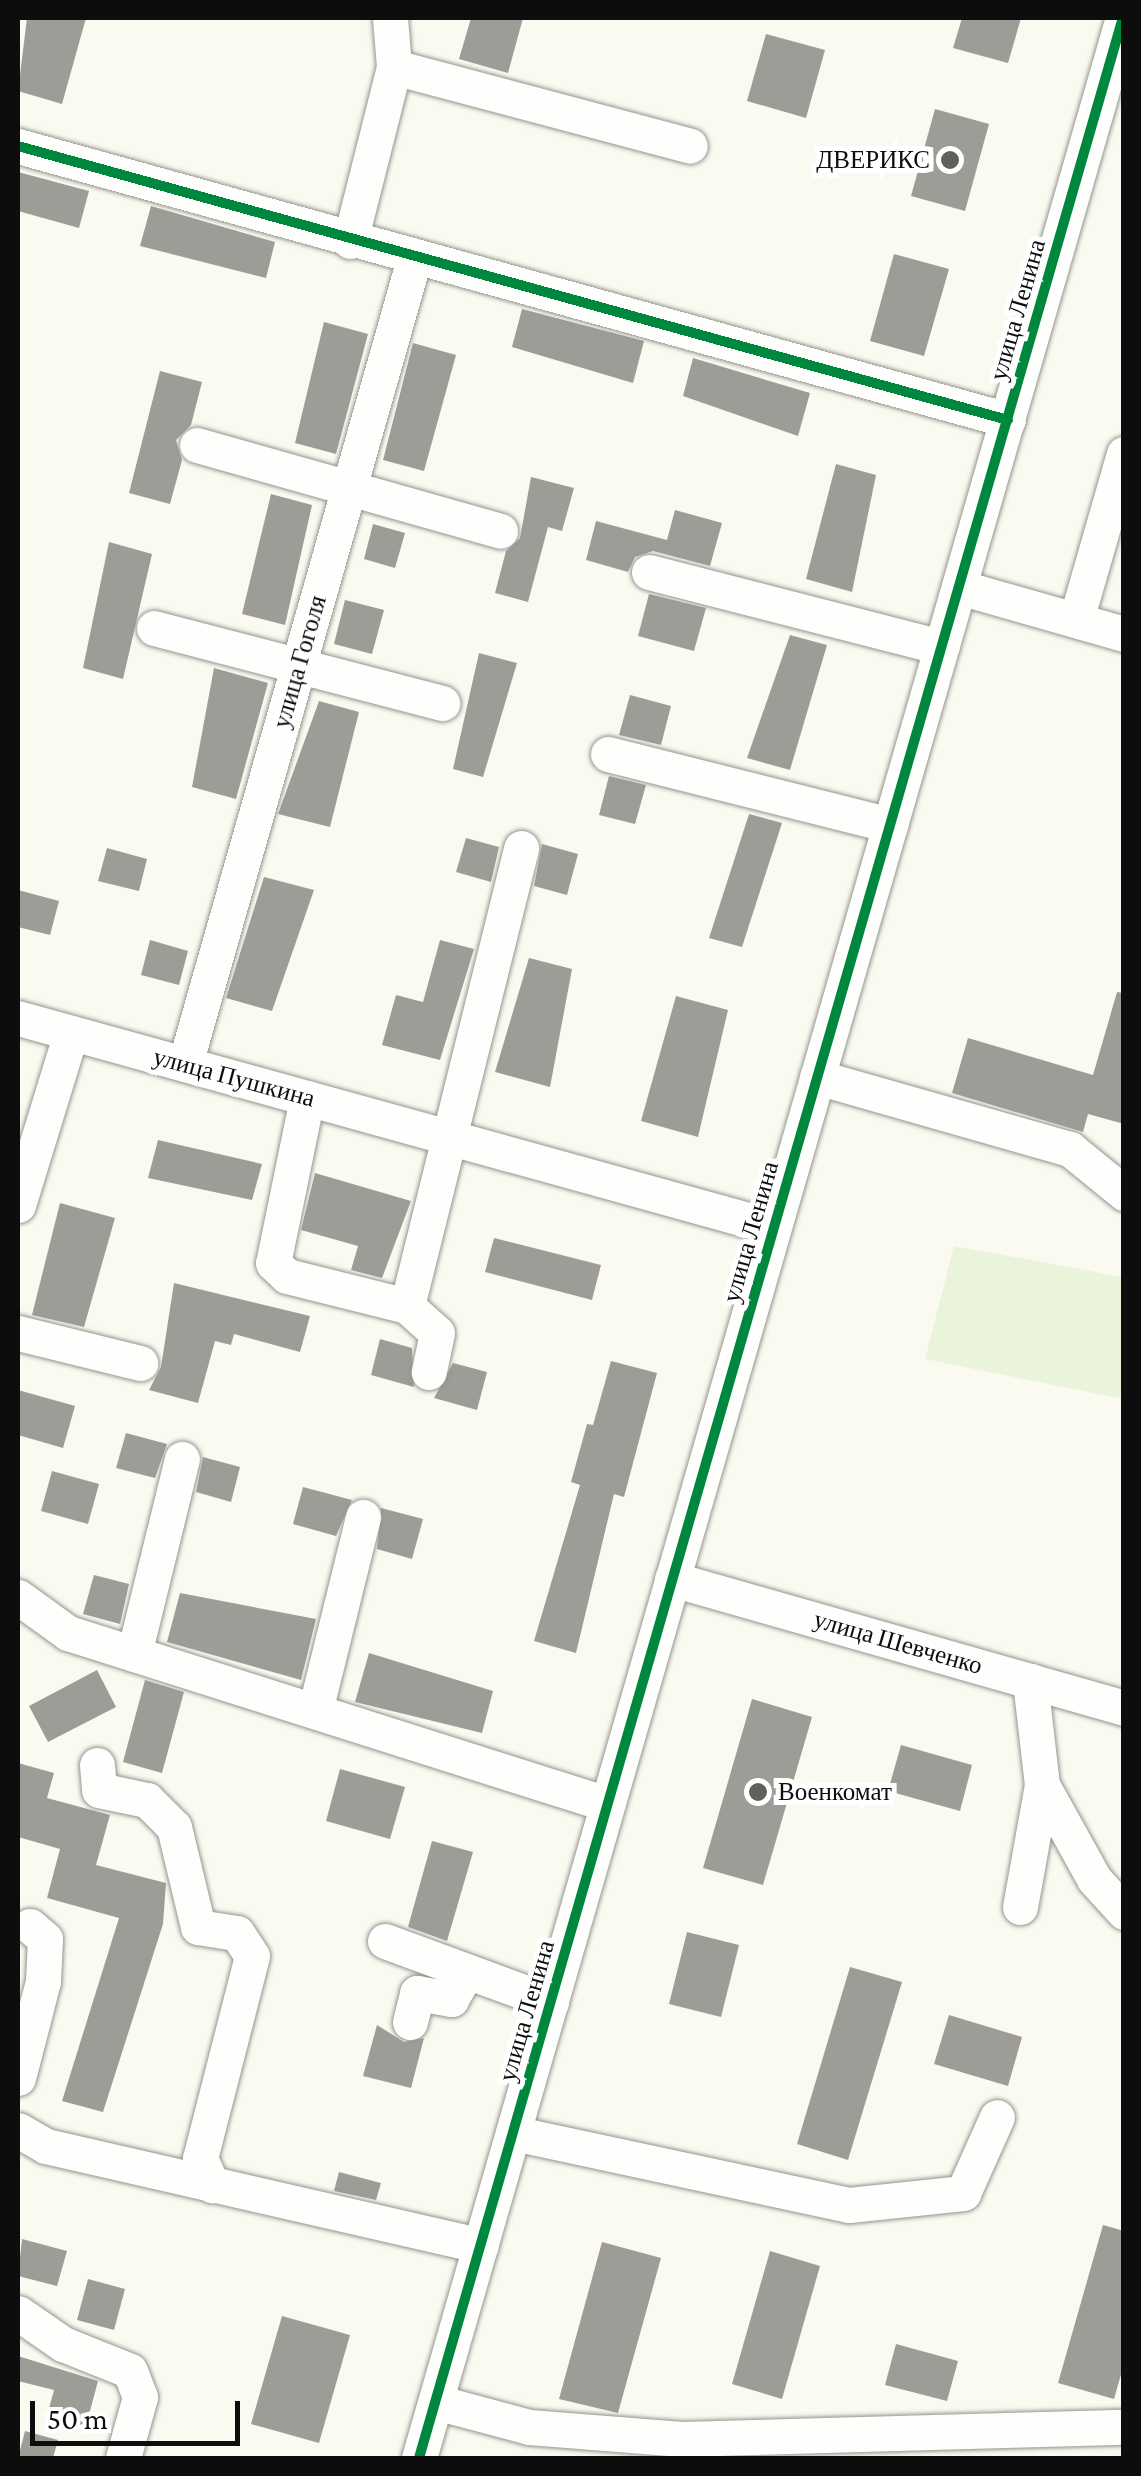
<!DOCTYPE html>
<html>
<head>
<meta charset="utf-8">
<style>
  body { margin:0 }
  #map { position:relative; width:1141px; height:2476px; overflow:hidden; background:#fbfaf1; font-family:"Crimson Pro",serif }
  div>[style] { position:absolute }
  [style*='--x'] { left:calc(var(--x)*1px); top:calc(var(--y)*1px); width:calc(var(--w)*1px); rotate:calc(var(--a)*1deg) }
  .pitch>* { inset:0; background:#eaf4db }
  .building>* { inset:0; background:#9e9c97 }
  .roads { filter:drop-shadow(0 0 2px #949490) drop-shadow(0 0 2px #949490) }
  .minor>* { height:35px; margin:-17.5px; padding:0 17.5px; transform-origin:17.5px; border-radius:17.5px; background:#fefefd }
  .cycleway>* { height:10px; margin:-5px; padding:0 5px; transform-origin:5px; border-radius:5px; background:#00873e }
  .dots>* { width:28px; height:28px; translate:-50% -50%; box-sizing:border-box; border:5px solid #fff; border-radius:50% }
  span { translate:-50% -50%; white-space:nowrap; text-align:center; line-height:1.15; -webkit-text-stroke:10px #fff; paint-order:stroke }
  .poi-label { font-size:25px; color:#0d0d0d }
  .right { translate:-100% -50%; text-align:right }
  .left { translate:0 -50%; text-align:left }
  .street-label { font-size:25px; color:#0d0d0d }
  .frame { position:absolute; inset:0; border:20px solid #0d0d0d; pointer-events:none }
  .scale { position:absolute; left:30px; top:2401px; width:210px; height:45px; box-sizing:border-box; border:5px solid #0d0d0d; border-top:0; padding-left:12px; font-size:30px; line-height:35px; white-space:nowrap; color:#0d0d0d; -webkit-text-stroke:8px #fff; paint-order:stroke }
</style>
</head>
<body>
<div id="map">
  <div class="pitch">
    <i style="clip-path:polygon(954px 1246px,1123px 1277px,1123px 1399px,925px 1359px)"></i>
  </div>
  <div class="building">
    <i style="clip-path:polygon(27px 18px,86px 18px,62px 104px,18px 91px)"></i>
    <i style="clip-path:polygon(471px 18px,523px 18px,508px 73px,459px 59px)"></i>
    <i style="clip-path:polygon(962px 18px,1021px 18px,1008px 63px,953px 48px)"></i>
    <i style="clip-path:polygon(766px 34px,825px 50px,806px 118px,747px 101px)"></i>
    <i style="clip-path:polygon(935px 109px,989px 124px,965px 211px,911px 196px)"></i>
    <i style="clip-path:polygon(18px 172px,89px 191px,79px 228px,18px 211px)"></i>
    <i style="clip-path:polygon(151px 206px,275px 242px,266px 278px,140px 246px)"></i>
    <i style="clip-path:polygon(894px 254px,949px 269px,924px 356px,870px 341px)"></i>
    <i style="clip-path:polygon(522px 309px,644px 341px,633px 383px,512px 347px)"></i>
    <i style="clip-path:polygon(324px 322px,368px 334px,336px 454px,295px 443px)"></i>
    <i style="clip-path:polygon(413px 343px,456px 355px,424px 471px,383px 460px)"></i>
    <i style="clip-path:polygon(693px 358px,810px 393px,798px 436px,683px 396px)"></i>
    <i style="clip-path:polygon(160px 371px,202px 382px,191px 425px,176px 440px,182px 460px,170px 504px,129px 493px)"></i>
    <i style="clip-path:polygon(836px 464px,876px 475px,852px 592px,806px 579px)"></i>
    <i style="clip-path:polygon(531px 477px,574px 488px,562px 531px,548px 527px,528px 602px,495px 593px,506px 551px,520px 538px)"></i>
    <i style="clip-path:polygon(271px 494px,312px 505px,285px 625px,242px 614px)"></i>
    <i style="clip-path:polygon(675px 510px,722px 523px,710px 566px,653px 551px,635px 557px,628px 572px,586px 560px,596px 521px,667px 540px)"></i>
    <i style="clip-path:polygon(373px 524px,405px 533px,395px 568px,364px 559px)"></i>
    <i style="clip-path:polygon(109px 542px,152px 554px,123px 679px,83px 668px)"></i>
    <i style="clip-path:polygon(649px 594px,706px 608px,694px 651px,638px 636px)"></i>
    <i style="clip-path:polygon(345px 600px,384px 610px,372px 654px,334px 644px)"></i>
    <i style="clip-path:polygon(790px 635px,827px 645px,790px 770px,747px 758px)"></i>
    <i style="clip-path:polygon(479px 653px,517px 663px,483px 777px,453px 769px)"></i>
    <i style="clip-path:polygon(214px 668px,268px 683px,236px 799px,192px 787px)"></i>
    <i style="clip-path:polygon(630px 695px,671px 706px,661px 745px,619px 735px)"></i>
    <i style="clip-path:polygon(319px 701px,359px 712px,330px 827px,278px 814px)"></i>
    <i style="clip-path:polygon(609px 776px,646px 785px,635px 824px,599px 815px)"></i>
    <i style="clip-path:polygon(749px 814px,782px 823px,742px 947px,709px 938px)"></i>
    <i style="clip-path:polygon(466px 838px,499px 847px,491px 882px,456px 872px)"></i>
    <i style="clip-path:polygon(542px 844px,578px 854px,567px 895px,534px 886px)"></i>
    <i style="clip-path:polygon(107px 848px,147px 859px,139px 891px,98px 881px)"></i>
    <i style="clip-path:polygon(264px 877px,314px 890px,272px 1011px,226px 998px)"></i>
    <i style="clip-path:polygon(18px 890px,59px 901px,50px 935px,18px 927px)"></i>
    <i style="clip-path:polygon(150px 940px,188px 951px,179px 985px,141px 975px)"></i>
    <i style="clip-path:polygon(440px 940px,474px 949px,440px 1060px,382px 1045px,396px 995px,423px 1002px)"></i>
    <i style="clip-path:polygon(529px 958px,572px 969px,550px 1087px,495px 1072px)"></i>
    <i style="clip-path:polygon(1117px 992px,1124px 993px,1124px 1124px,1088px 1114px,1083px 1132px,952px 1093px,968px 1038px,1093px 1075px)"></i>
    <i style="clip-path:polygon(676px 996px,728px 1010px,698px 1137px,641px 1121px)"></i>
    <i style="clip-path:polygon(158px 1140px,262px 1164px,252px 1200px,148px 1178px)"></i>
    <i style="clip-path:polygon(315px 1173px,411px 1201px,382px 1278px,351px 1270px,358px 1246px,301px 1230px)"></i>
    <i style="clip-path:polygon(60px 1203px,115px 1218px,84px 1327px,32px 1315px)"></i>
    <i style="clip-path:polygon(494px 1238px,601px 1265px,592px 1300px,485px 1272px)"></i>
    <i style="clip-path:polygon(174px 1283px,310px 1316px,300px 1352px,234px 1334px,231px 1345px,215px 1341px,198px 1403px,149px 1390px,161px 1367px)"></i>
    <i style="clip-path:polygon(380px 1339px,412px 1348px,414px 1387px,371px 1375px)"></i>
    <i style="clip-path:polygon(611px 1361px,657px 1373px,624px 1497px,614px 1494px,576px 1653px,534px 1641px,580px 1485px,571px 1482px,587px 1424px,593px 1425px)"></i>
    <i style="clip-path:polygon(453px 1363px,487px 1372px,477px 1410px,434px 1398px)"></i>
    <i style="clip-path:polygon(18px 1390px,75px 1406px,63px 1448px,18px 1435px)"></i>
    <i style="clip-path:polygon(126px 1433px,167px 1444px,155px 1478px,116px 1468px)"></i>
    <i style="clip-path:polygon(203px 1457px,240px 1467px,231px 1502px,196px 1492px)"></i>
    <i style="clip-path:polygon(52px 1471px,99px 1484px,88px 1524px,41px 1511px)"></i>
    <i style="clip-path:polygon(303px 1487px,352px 1500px,336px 1536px,293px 1524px)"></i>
    <i style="clip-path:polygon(381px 1508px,423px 1519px,412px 1559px,377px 1549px)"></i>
    <i style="clip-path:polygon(94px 1575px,129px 1584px,120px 1624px,83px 1614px)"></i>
    <i style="clip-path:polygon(180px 1593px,316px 1619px,301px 1680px,167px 1642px)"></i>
    <i style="clip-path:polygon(369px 1653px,493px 1691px,482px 1733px,355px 1702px)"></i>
    <i style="clip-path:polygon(97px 1670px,116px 1707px,48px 1742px,29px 1706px)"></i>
    <i style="clip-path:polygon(145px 1680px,184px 1692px,162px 1773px,123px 1762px)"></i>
    <i style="clip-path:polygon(752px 1699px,812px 1717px,763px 1885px,703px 1868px)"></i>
    <i style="clip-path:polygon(901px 1745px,972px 1765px,960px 1811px,888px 1791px)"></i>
    <i style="clip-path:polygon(18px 1763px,54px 1773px,47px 1798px,110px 1815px,96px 1865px,166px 1883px,163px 1924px,103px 2112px,62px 2101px,119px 1918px,47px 1898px,60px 1849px,18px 1837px)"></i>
    <i style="clip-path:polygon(340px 1769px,405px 1787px,390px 1839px,326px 1821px)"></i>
    <i style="clip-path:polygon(432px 1841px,473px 1852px,447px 1941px,408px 1927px)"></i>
    <i style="clip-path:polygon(687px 1932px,739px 1945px,721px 2017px,669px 2004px)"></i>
    <i style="clip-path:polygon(850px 1967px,902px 1982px,848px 2160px,797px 2144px)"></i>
    <i style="clip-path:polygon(949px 2015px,1022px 2037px,1008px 2086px,934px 2064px)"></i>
    <i style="clip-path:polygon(377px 2025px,404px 2042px,424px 2038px,411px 2088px,363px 2076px)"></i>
    <i style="clip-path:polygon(339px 2172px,381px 2183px,376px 2200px,334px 2191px)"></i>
    <i style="clip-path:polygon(1103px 2225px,1124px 2231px,1124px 2364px,1114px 2399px,1058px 2383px)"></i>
    <i style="clip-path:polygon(22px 2239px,67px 2251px,57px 2286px,18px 2276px)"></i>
    <i style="clip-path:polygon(602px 2242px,661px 2258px,618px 2413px,559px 2399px)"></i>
    <i style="clip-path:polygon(770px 2251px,820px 2266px,782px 2399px,732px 2384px)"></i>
    <i style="clip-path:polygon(88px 2279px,125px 2289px,114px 2330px,77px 2320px)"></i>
    <i style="clip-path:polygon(282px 2316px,350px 2335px,319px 2443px,251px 2424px)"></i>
    <i style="clip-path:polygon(896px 2344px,958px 2361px,947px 2401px,885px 2385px)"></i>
    <i style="clip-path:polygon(18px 2356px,98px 2381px,86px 2426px,47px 2416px,54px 2390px,18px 2381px)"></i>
    <i style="clip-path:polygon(25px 2431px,58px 2440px,53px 2458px,18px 2458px)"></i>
  </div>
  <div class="roads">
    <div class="minor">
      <i style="--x:390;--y:18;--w:49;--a:85.3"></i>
      <i style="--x:18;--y:146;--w:1027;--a:15.47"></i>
      <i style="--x:350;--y:241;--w:179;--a:-75.8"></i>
      <i style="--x:394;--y:67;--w:306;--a:14.9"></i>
      <i style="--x:197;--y:445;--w:315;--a:15.8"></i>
      <i style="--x:649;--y:572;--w:302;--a:14.4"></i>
      <i style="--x:959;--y:587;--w:172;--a:15.9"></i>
      <i style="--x:1076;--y:620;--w:173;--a:-73.9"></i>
      <i style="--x:154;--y:628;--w:298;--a:14.6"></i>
      <i style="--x:608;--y:754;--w:291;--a:14.1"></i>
      <i style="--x:18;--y:1018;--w:783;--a:15.47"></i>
      <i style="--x:185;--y:1064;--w:837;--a:-74.12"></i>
      <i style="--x:817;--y:1077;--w:263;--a:15.9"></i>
      <i style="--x:1070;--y:1149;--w:70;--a:39.2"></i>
      <i style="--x:307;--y:1098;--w:168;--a:101.6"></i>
      <i style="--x:273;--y:1263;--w:19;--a:43"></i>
      <i style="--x:287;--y:1276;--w:124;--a:14"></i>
      <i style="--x:407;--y:1306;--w:472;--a:-76"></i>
      <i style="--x:18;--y:1205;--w:180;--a:-72.9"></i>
      <i style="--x:407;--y:1306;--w:40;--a:42"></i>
      <i style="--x:437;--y:1333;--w:40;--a:102"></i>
      <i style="--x:18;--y:1333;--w:126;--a:13.8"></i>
      <i style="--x:672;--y:1579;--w:470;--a:15.9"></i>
      <i style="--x:18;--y:1597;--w:62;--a:35.8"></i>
      <i style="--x:68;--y:1633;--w:565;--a:17.6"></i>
      <i style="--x:134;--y:1654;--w:201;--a:-76.2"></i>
      <i style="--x:315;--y:1711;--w:200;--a:-76.1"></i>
      <i style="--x:97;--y:1765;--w:25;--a:85"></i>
      <i style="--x:99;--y:1790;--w:49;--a:11.8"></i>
      <i style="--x:147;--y:1800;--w:38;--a:45"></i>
      <i style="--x:174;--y:1827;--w:103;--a:76.5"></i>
      <i style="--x:198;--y:1927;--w:39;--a:9"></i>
      <i style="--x:237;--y:1933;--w:27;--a:57"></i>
      <i style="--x:252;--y:1956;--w:209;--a:104.4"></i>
      <i style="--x:200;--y:2158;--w:30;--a:66"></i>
      <i style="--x:1042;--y:1785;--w:107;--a:61"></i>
      <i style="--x:1094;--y:1879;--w:45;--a:47.7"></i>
      <i style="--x:1020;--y:1907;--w:124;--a:-79.8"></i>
      <i style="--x:1042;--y:1785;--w:105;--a:-96.6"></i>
      <i style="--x:385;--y:1941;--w:177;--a:20.2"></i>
      <i style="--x:410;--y:2022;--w:30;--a:-76"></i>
      <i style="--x:417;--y:1993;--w:35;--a:10"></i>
      <i style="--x:451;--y:1999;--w:32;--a:-60"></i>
      <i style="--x:18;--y:2078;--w:100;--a:-75.5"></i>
      <i style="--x:43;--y:1981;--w:42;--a:-87.3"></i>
      <i style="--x:45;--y:1939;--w:20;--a:-139"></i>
      <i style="--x:18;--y:2130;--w:32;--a:30"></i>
      <i style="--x:46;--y:2146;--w:446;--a:12.9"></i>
      <i style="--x:513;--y:2133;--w:344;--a:12.1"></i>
      <i style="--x:849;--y:2205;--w:115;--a:-6"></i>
      <i style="--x:963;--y:2193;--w:83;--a:-65.9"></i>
      <i style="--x:18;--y:2313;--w:55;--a:34.6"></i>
      <i style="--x:63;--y:2344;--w:72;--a:21.9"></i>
      <i style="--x:130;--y:2371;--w:28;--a:69"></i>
      <i style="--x:140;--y:2397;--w:63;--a:105.6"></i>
      <i style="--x:436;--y:2402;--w:96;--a:15"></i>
      <i style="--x:529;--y:2427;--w:153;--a:4.5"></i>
      <i style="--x:682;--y:2439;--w:442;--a:-1.6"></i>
      <i style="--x:419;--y:2458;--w:2540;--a:-73.91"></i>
    </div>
  </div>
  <div class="cycleway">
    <i style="--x:18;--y:146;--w:1027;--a:15.47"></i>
    <i style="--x:419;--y:2458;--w:2540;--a:-73.91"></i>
  </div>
  <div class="dots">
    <i style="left:950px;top:160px;background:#60605d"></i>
    <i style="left:758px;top:1792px;background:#60605d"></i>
  </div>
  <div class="poi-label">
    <span class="right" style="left:930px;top:160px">ДВЕРИКС</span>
    <span class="left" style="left:778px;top:1792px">Военкомат</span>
  </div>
  <div class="street-label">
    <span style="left:1018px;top:310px;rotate:-74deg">улица Ленина</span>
    <span style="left:300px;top:662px;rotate:-74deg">улица Гоголя</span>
    <span style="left:234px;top:1078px;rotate:15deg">улица Пушкина</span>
    <span style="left:751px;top:1232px;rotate:-74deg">улица Ленина</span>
    <span style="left:898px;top:1643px;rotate:16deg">улица Шевченко</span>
    <span style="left:527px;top:2011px;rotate:-74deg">улица Ленина</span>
  </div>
  <div class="frame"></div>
  <div class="scale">50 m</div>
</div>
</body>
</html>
